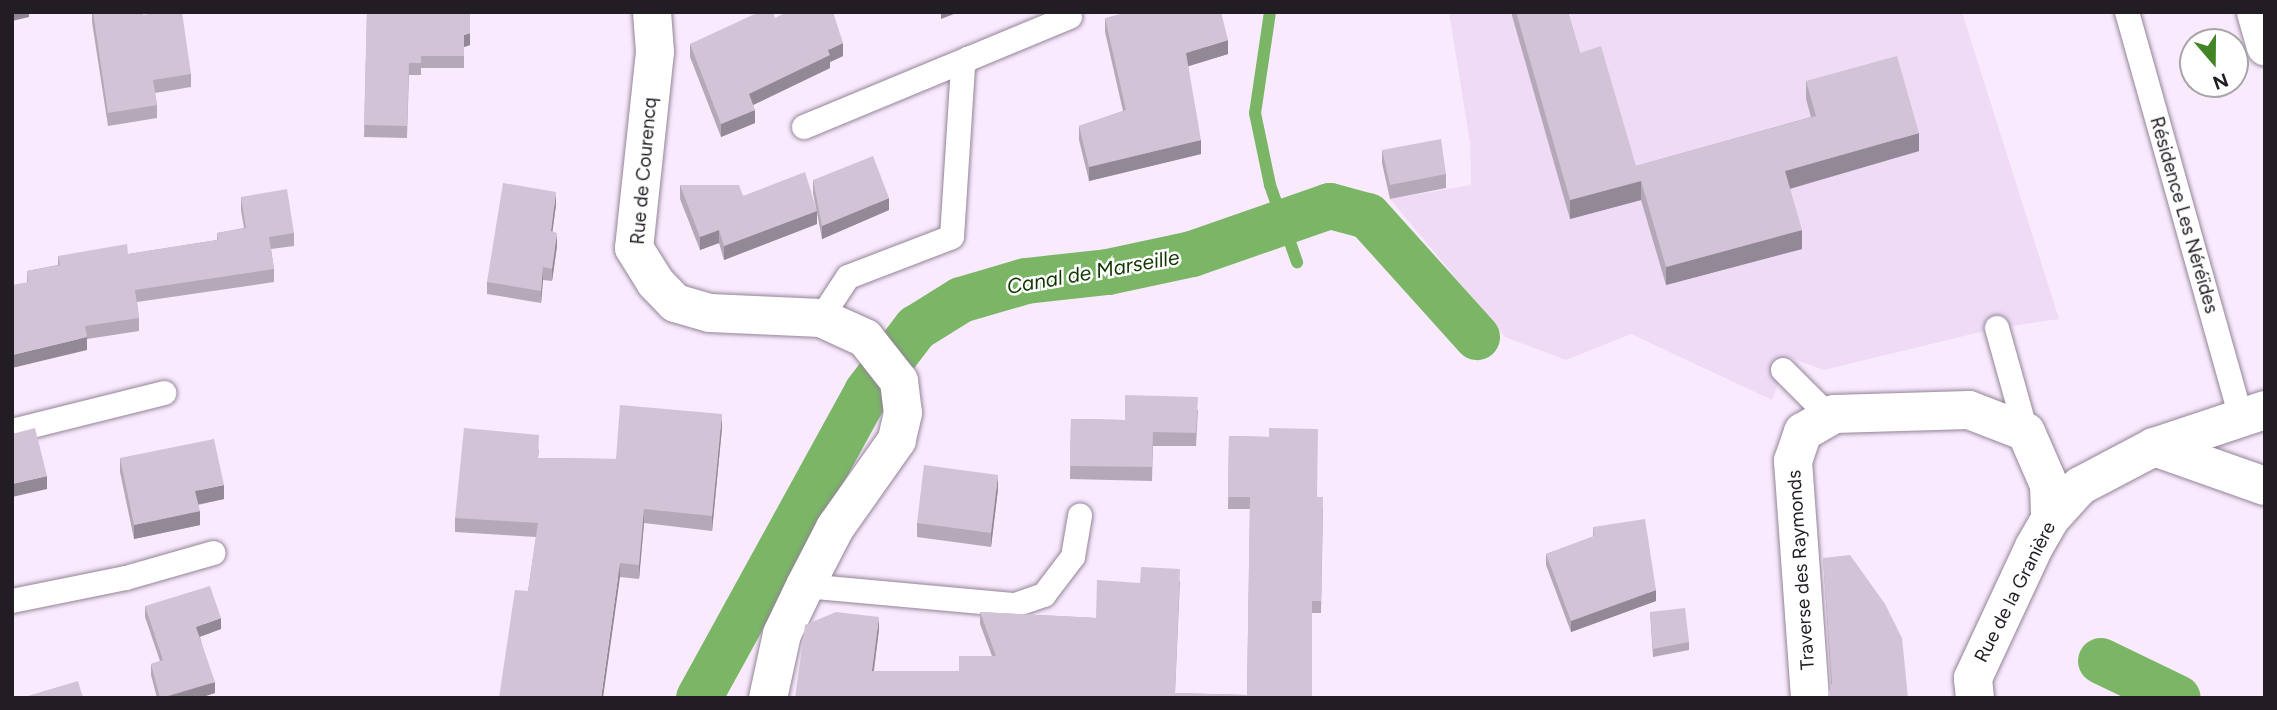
<!DOCTYPE html>
<html>
<head>
<meta charset="utf-8">
<style>
  body { margin:0 }
  #map { position:relative; width:2277px; height:710px; overflow:hidden; background:#faeafe; font-family:Figtree,sans-serif }
  div>[style] { position:absolute }
  [style*='--x'] { left:calc(var(--x)*1px); top:calc(var(--y)*1px); width:calc(var(--w)*1px); rotate:calc(var(--a)*1deg) }
  .built>* { inset:0; background:#efdbf6 }
  .stream>* { height:12px; margin:-6px; padding:0 6px; transform-origin:6px; border-radius:6px; background:#7bb666 }
  .canal>* { height:46px; margin:-23px; padding:0 23px; transform-origin:23px; border-radius:23px; background:#7bb666 }
  .roads { filter:drop-shadow(0 0 2px #928496) drop-shadow(0 0 2px #928496) }
  .service>* { height:24px; margin:-12px; padding:0 12px; transform-origin:12px; border-radius:12px; background:#fff }
  .pedestrian>* { height:37px; margin:-18.5px; padding:0 18.5px; transform-origin:18.5px; border-radius:18.5px; background:#fff }
  .minor>* { height:38px; margin:-19px; padding:0 19px; transform-origin:19px; border-radius:19px; background:#fff }
  .wall>* { inset:0; background:#b5a8b9 }
  .shaded-wall>* { inset:0; background:#938896 }
  .building>* { inset:0; background:#d2c3d7 }
  span { translate:-50% -50%; white-space:nowrap; text-align:center; line-height:1.15; -webkit-text-stroke:5px #fff; paint-order:stroke }
  .street-label { font-size:19px; color:#221d24 }
  .water-label { font-size:21px; color:#113700; font-style:italic }
  .frame { position:absolute; inset:0; border:14px solid #221d24; pointer-events:none }
  .north { position:absolute; left:2179px; top:28px; width:70px; height:70px; box-sizing:border-box; background:#fff; border:2px solid #a7a5a7; border-radius:50%; rotate:160deg; font-size:19px; font-weight:700; line-height:28px; text-align:center; color:#221d24 }
  .north::after { content:''; display:block; margin:auto; width:24px; height:32px; background:#428426; clip-path:polygon(50% 0,100% 100%,50% 72%,0 100%) }
</style>
</head>
<body>
<div id="map">
  <div class="built">
    <i style="clip-path:polygon(1449px 12px,1962px 12px,2059px 319px,1997px 328px,1824px 370px,1788px 357px,1772px 400px,1631px 334px,1566px 360px,1505px 337px,1390px 199px,1471px 185px,1470px 143px)"></i>
  </div>
  <div class="stream">
    <i style="--x:1270;--y:12;--w:102;--a:98.4"></i>
    <i style="--x:1255;--y:113;--w:74;--a:78.2"></i>
    <i style="--x:1270;--y:185;--w:82;--a:70.7"></i>
  </div>
  <div class="canal">
    <i style="--x:2101;--y:661;--w:85;--a:25.7"></i>
    <i style="--x:699;--y:698;--w:349;--a:-61.2"></i>
    <i style="--x:867;--y:392;--w:81;--a:-52.6"></i>
    <i style="--x:916;--y:328;--w:53;--a:-31.9"></i>
    <i style="--x:961;--y:300;--w:68;--a:-16.3"></i>
    <i style="--x:1026;--y:281;--w:82;--a:-6.3"></i>
    <i style="--x:1108;--y:272;--w:86;--a:-12.1"></i>
    <i style="--x:1192;--y:254;--w:146;--a:-19.2"></i>
    <i style="--x:1330;--y:206;--w:39;--a:15"></i>
    <i style="--x:1368;--y:216;--w:163;--a:48"></i>
  </div>
  <div class="roads">
    <div class="service">
      <i style="--x:2127;--y:12;--w:422;--a:74.3"></i>
      <i style="--x:804;--y:127;--w:288;--a:-22.5"></i>
      <i style="--x:821;--y:318;--w:49;--a:-56.6"></i>
      <i style="--x:848;--y:277;--w:111;--a:-21"></i>
      <i style="--x:952;--y:237;--w:171;--a:-86.3"></i>
      <i style="--x:963;--y:66;--w:9;--a:-54"></i>
      <i style="--x:1997;--y:328;--w:108;--a:74.4"></i>
      <i style="--x:1783;--y:370;--w:64;--a:45"></i>
      <i style="--x:12;--y:431;--w:157;--a:-14"></i>
      <i style="--x:805;--y:586;--w:211;--a:5.2"></i>
      <i style="--x:1015;--y:605;--w:31;--a:-19"></i>
      <i style="--x:1044;--y:595;--w:48;--a:-52.7"></i>
      <i style="--x:1073;--y:557;--w:42;--a:-80.3"></i>
      <i style="--x:12;--y:601;--w:116;--a:-11.4"></i>
      <i style="--x:126;--y:578;--w:91;--a:-15.9"></i>
    </div>
    <div class="pedestrian">
      <i style="--x:2255;--y:12;--w:36;--a:74"></i>
    </div>
    <div class="minor">
      <i style="--x:652;--y:12;--w:40;--a:85.7"></i>
      <i style="--x:655;--y:52;--w:197;--a:96.1"></i>
      <i style="--x:634;--y:248;--w:40;--a:58"></i>
      <i style="--x:655;--y:282;--w:29;--a:46"></i>
      <i style="--x:675;--y:303;--w:36;--a:16"></i>
      <i style="--x:710;--y:313;--w:111;--a:2.6"></i>
      <i style="--x:821;--y:318;--w:48;--a:24.4"></i>
      <i style="--x:865;--y:338;--w:55;--a:51.7"></i>
      <i style="--x:899;--y:381;--w:32;--a:83"></i>
      <i style="--x:903;--y:413;--w:28;--a:103"></i>
      <i style="--x:897;--y:440;--w:108;--a:125.2"></i>
      <i style="--x:835;--y:528;--w:65;--a:117.3"></i>
      <i style="--x:805;--y:586;--w:53;--a:115.6"></i>
      <i style="--x:782;--y:634;--w:66;--a:102.3"></i>
      <i style="--x:2154;--y:447;--w:118;--a:19.4"></i>
      <i style="--x:1810;--y:698;--w:238;--a:-94.1"></i>
      <i style="--x:1793;--y:461;--w:31;--a:-71"></i>
      <i style="--x:1803;--y:432;--w:36;--a:-30"></i>
      <i style="--x:1834;--y:414;--w:135;--a:-1.7"></i>
      <i style="--x:1969;--y:410;--w:61;--a:21.1"></i>
      <i style="--x:2026;--y:432;--w:58;--a:66.5"></i>
      <i style="--x:2049;--y:485;--w:34;--a:88"></i>
      <i style="--x:1975;--y:698;--w:20;--a:-96"></i>
      <i style="--x:1973;--y:678;--w:145;--a:-65"></i>
      <i style="--x:2034;--y:547;--w:32;--a:-60"></i>
      <i style="--x:2050;--y:519;--w:45;--a:-47.7"></i>
      <i style="--x:2080;--y:486;--w:84;--a:-27.8"></i>
      <i style="--x:2154;--y:447;--w:117;--a:-18.4"></i>
    </div>
  </div>
  <div class="wall">
    <i style="clip-path:polygon(92px 12px,143px 12px,143px 15px,191px 74px,191px 87px,155px 93px,157px 105px,157px 118px,108px 126px,92px 22px)"></i>
    <i style="clip-path:polygon(367px 12px,470px 45px,464px 47px,464px 68px,421px 68px,421px 75px,409px 75px,407px 138px,364px 137px)"></i>
    <i style="clip-path:polygon(1511px 12px,1568px 12px,1580px 53px,1636px 166px,1811px 117px,1806px 99px,1806px 81px,1919px 151px,1790px 189px,1802px 249px,1666px 285px,1641px 200px,1570px 219px)"></i>
    <i style="clip-path:polygon(775px 18px,843px 56px,830px 62px,830px 68px,753px 105px,755px 123px,721px 137px,690px 57px,690px 44px)"></i>
    <i style="clip-path:polygon(1105px 18px,1228px 54px,1188px 66px,1201px 154px,1089px 181px,1079px 140px,1079px 126px,1123px 111px,1105px 32px)"></i>
    <i style="clip-path:polygon(1382px 150px,1446px 174px,1446px 188px,1390px 199px,1382px 163px)"></i>
    <i style="clip-path:polygon(813px 180px,889px 210px,822px 239px,817px 213px,817px 224px,724px 260px,719px 243px,700px 250px,680px 199px,680px 185px,816px 208px,813px 193px)"></i>
    <i style="clip-path:polygon(241px 197px,294px 233px,294px 246px,271px 249px,274px 269px,274px 282px,137px 302px,139px 318px,139px 331px,87px 339px,87px 350px,27px 282px,27px 271px,58px 265px,58px 256px,128px 254px,217px 240px,217px 233px,244px 228px,241px 210px)"></i>
    <i style="clip-path:polygon(556px 205px,552px 231px,557px 246px,552px 281px,543px 280px,541px 303px,487px 294px,487px 282px)"></i>
    <i style="clip-path:polygon(1198px 410px,1196px 446px,1153px 446px,1152px 481px,1070px 479px,1071px 419px,1125px 420px)"></i>
    <i style="clip-path:polygon(722px 428px,712px 531px,644px 523px,639px 579px,620px 577px,528px 591px,536px 537px,455px 532px,455px 518px,539px 449px,538px 458px,616px 459px)"></i>
    <i style="clip-path:polygon(1229px 436px,1269px 437px,1317px 497px,1323px 509px,1321px 613px,1312px 613px,1312px 697px,795px 698px,879px 629px,874px 671px,959px 671px,992px 656px,980px 624px,980px 612px,1096px 618px,1140px 583px,1180px 581px,1175px 693px,1247px 695px,1250px 509px,1228px 509px)"></i>
    <i style="clip-path:polygon(120px 458px,224px 499px,198px 505px,200px 525px,134px 539px,120px 472px)"></i>
    <i style="clip-path:polygon(998px 489px,991px 547px,917px 537px,917px 523px)"></i>
    <i style="clip-path:polygon(1593px 527px,1656px 601px,1571px 632px,1546px 565px,1546px 554px,1593px 537px)"></i>
    <i style="clip-path:polygon(1823px 558px,1908px 698px,1831px 685px)"></i>
    <i style="clip-path:polygon(145px 606px,221px 629px,200px 637px,215px 693px,199px 698px,157px 698px,151px 675px,151px 664px,160px 661px,145px 617px)"></i>
    <i style="clip-path:polygon(1650px 612px,1689px 642px,1689px 650px,1653px 657px)"></i>
  </div>
  <div class="shaded-wall">
    <i style="clip-path:polygon(12px 12px,29px 12px,29px 17px,12px 21px)"></i>
    <i style="clip-path:polygon(941px 12px,959px 12px,941px 19px)"></i>
    <i style="clip-path:polygon(470px 33px,470px 45px,464px 47px,464px 35px)"></i>
    <i style="clip-path:polygon(1228px 40px,1228px 54px,1186px 67px,1186px 53px)"></i>
    <i style="clip-path:polygon(843px 43px,843px 56px,830px 62px,830px 68px,749px 107px,749px 94px,828px 50px)"></i>
    <i style="clip-path:polygon(755px 110px,755px 123px,721px 137px,721px 124px)"></i>
    <i style="clip-path:polygon(1919px 133px,1919px 151px,1785px 190px,1785px 171px)"></i>
    <i style="clip-path:polygon(1201px 140px,1201px 154px,1089px 181px,1089px 167px)"></i>
    <i style="clip-path:polygon(1641px 181px,1641px 200px,1570px 219px,1570px 200px)"></i>
    <i style="clip-path:polygon(556px 192px,556px 205px,551px 243px,551px 231px)"></i>
    <i style="clip-path:polygon(889px 198px,889px 210px,822px 239px,822px 226px)"></i>
    <i style="clip-path:polygon(817px 211px,817px 224px,724px 260px,724px 246px)"></i>
    <i style="clip-path:polygon(719px 230px,719px 243px,700px 250px,700px 237px)"></i>
    <i style="clip-path:polygon(1802px 230px,1802px 249px,1666px 285px,1666px 267px)"></i>
    <i style="clip-path:polygon(557px 233px,557px 246px,552px 281px,552px 269px)"></i>
    <i style="clip-path:polygon(543px 267px,543px 280px,541px 303px,541px 291px)"></i>
    <i style="clip-path:polygon(87px 337px,87px 350px,12px 368px,12px 355px)"></i>
    <i style="clip-path:polygon(722px 414px,722px 428px,712px 531px,712px 516px)"></i>
    <i style="clip-path:polygon(998px 475px,998px 489px,991px 547px,991px 533px)"></i>
    <i style="clip-path:polygon(47px 476px,47px 489px,12px 497px,12px 484px)"></i>
    <i style="clip-path:polygon(224px 485px,224px 499px,195px 505px,195px 491px)"></i>
    <i style="clip-path:polygon(644px 509px,644px 523px,639px 579px,639px 565px)"></i>
    <i style="clip-path:polygon(200px 511px,200px 525px,134px 539px,134px 525px)"></i>
    <i style="clip-path:polygon(620px 563px,620px 577px,603px 698px,601px 698px)"></i>
    <i style="clip-path:polygon(1656px 590px,1656px 601px,1571px 632px,1571px 621px)"></i>
    <i style="clip-path:polygon(879px 617px,879px 629px,872px 683px,872px 671px)"></i>
    <i style="clip-path:polygon(221px 618px,221px 629px,196px 638px,196px 627px)"></i>
    <i style="clip-path:polygon(215px 682px,215px 693px,199px 698px,163px 698px)"></i>
  </div>
  <div class="building">
    <i style="clip-path:polygon(93px 12px,143px 12px,143px 15px,161px 12px,182px 12px,191px 74px,153px 80px,157px 105px,108px 113px)"></i>
    <i style="clip-path:polygon(367px 12px,470px 12px,470px 33px,464px 35px,464px 56px,421px 56px,421px 63px,409px 63px,407px 126px,364px 125px)"></i>
    <i style="clip-path:polygon(759px 12px,773px 12px,775px 18px,787px 12px,833px 12px,843px 43px,828px 50px,830px 55px,749px 94px,755px 110px,721px 124px,690px 44px)"></i>
    <i style="clip-path:polygon(1128px 12px,1221px 12px,1228px 40px,1186px 53px,1201px 140px,1089px 167px,1079px 126px,1126px 110px,1105px 18px)"></i>
    <i style="clip-path:polygon(1516px 12px,1568px 12px,1580px 53px,1601px 46px,1636px 166px,1816px 116px,1806px 81px,1897px 56px,1919px 133px,1785px 171px,1802px 230px,1666px 267px,1641px 181px,1570px 200px)"></i>
    <i style="clip-path:polygon(1441px 139px,1446px 174px,1390px 185px,1382px 150px)"></i>
    <i style="clip-path:polygon(873px 156px,889px 198px,822px 226px,813px 180px)"></i>
    <i style="clip-path:polygon(805px 172px,817px 211px,724px 246px,719px 230px,700px 237px,680px 185px,739px 185px,743px 196px)"></i>
    <i style="clip-path:polygon(503px 183px,556px 192px,551px 231px,557px 233px,552px 269px,543px 267px,541px 291px,487px 282px)"></i>
    <i style="clip-path:polygon(287px 189px,294px 233px,269px 237px,274px 269px,135px 290px,139px 318px,85px 326px,87px 337px,12px 355px,12px 285px,28px 282px,27px 271px,60px 265px,58px 256px,127px 244px,128px 254px,218px 240px,217px 233px,246px 228px,241px 197px)"></i>
    <i style="clip-path:polygon(1125px 395px,1198px 397px,1196px 433px,1153px 432px,1152px 467px,1070px 466px,1071px 419px,1125px 420px)"></i>
    <i style="clip-path:polygon(620px 405px,722px 414px,712px 516px,644px 509px,639px 565px,620px 563px,601px 698px,499px 698px,515px 590px,528px 591px,538px 523px,455px 518px,464px 428px,539px 435px,538px 458px,616px 459px)"></i>
    <i style="clip-path:polygon(35px 428px,47px 476px,12px 484px,12px 434px)"></i>
    <i style="clip-path:polygon(1269px 428px,1318px 429px,1317px 497px,1323px 497px,1321px 601px,1312px 601px,1312px 697px,1351px 698px,795px 698px,805px 625px,836px 612px,879px 617px,872px 671px,959px 671px,959px 656px,996px 656px,980px 612px,1096px 618px,1097px 580px,1140px 583px,1141px 567px,1180px 569px,1175px 693px,1247px 695px,1250px 497px,1228px 497px,1229px 436px,1269px 437px)"></i>
    <i style="clip-path:polygon(214px 439px,224px 485px,195px 491px,200px 511px,134px 525px,120px 458px)"></i>
    <i style="clip-path:polygon(924px 465px,998px 475px,991px 533px,917px 523px)"></i>
    <i style="clip-path:polygon(1645px 519px,1656px 590px,1571px 621px,1546px 554px,1594px 536px,1593px 527px)"></i>
    <i style="clip-path:polygon(1850px 555px,1885px 604px,1902px 638px,1908px 698px,1827px 698px,1832px 683px,1823px 558px)"></i>
    <i style="clip-path:polygon(210px 586px,221px 618px,196px 627px,215px 682px,160px 698px,151px 664px,163px 660px,145px 606px)"></i>
    <i style="clip-path:polygon(1685px 608px,1689px 642px,1653px 649px,1650px 612px)"></i>
    <i style="clip-path:polygon(78px 681px,83px 698px,21px 698px)"></i>
  </div>
  <div class="street-label">
    <span style="left:644px;top:171px;rotate:-85deg">Rue de Courencq</span>
    <span style="left:2184px;top:215px;rotate:74deg">Résidence Les Néréïdes</span>
    <span style="left:1801px;top:570px;rotate:-94deg">Traverse des Raymonds</span>
    <span style="left:2015px;top:592px;rotate:-63deg">Rue de la Granière</span>
  </div>
  <div class="water-label">
    <span style="left:1093px;top:272px;rotate:-10deg">Canal de Marseille</span>
  </div>
  <div class="frame"></div>
  <div class="north">N</div>
</div>
</body>
</html>
